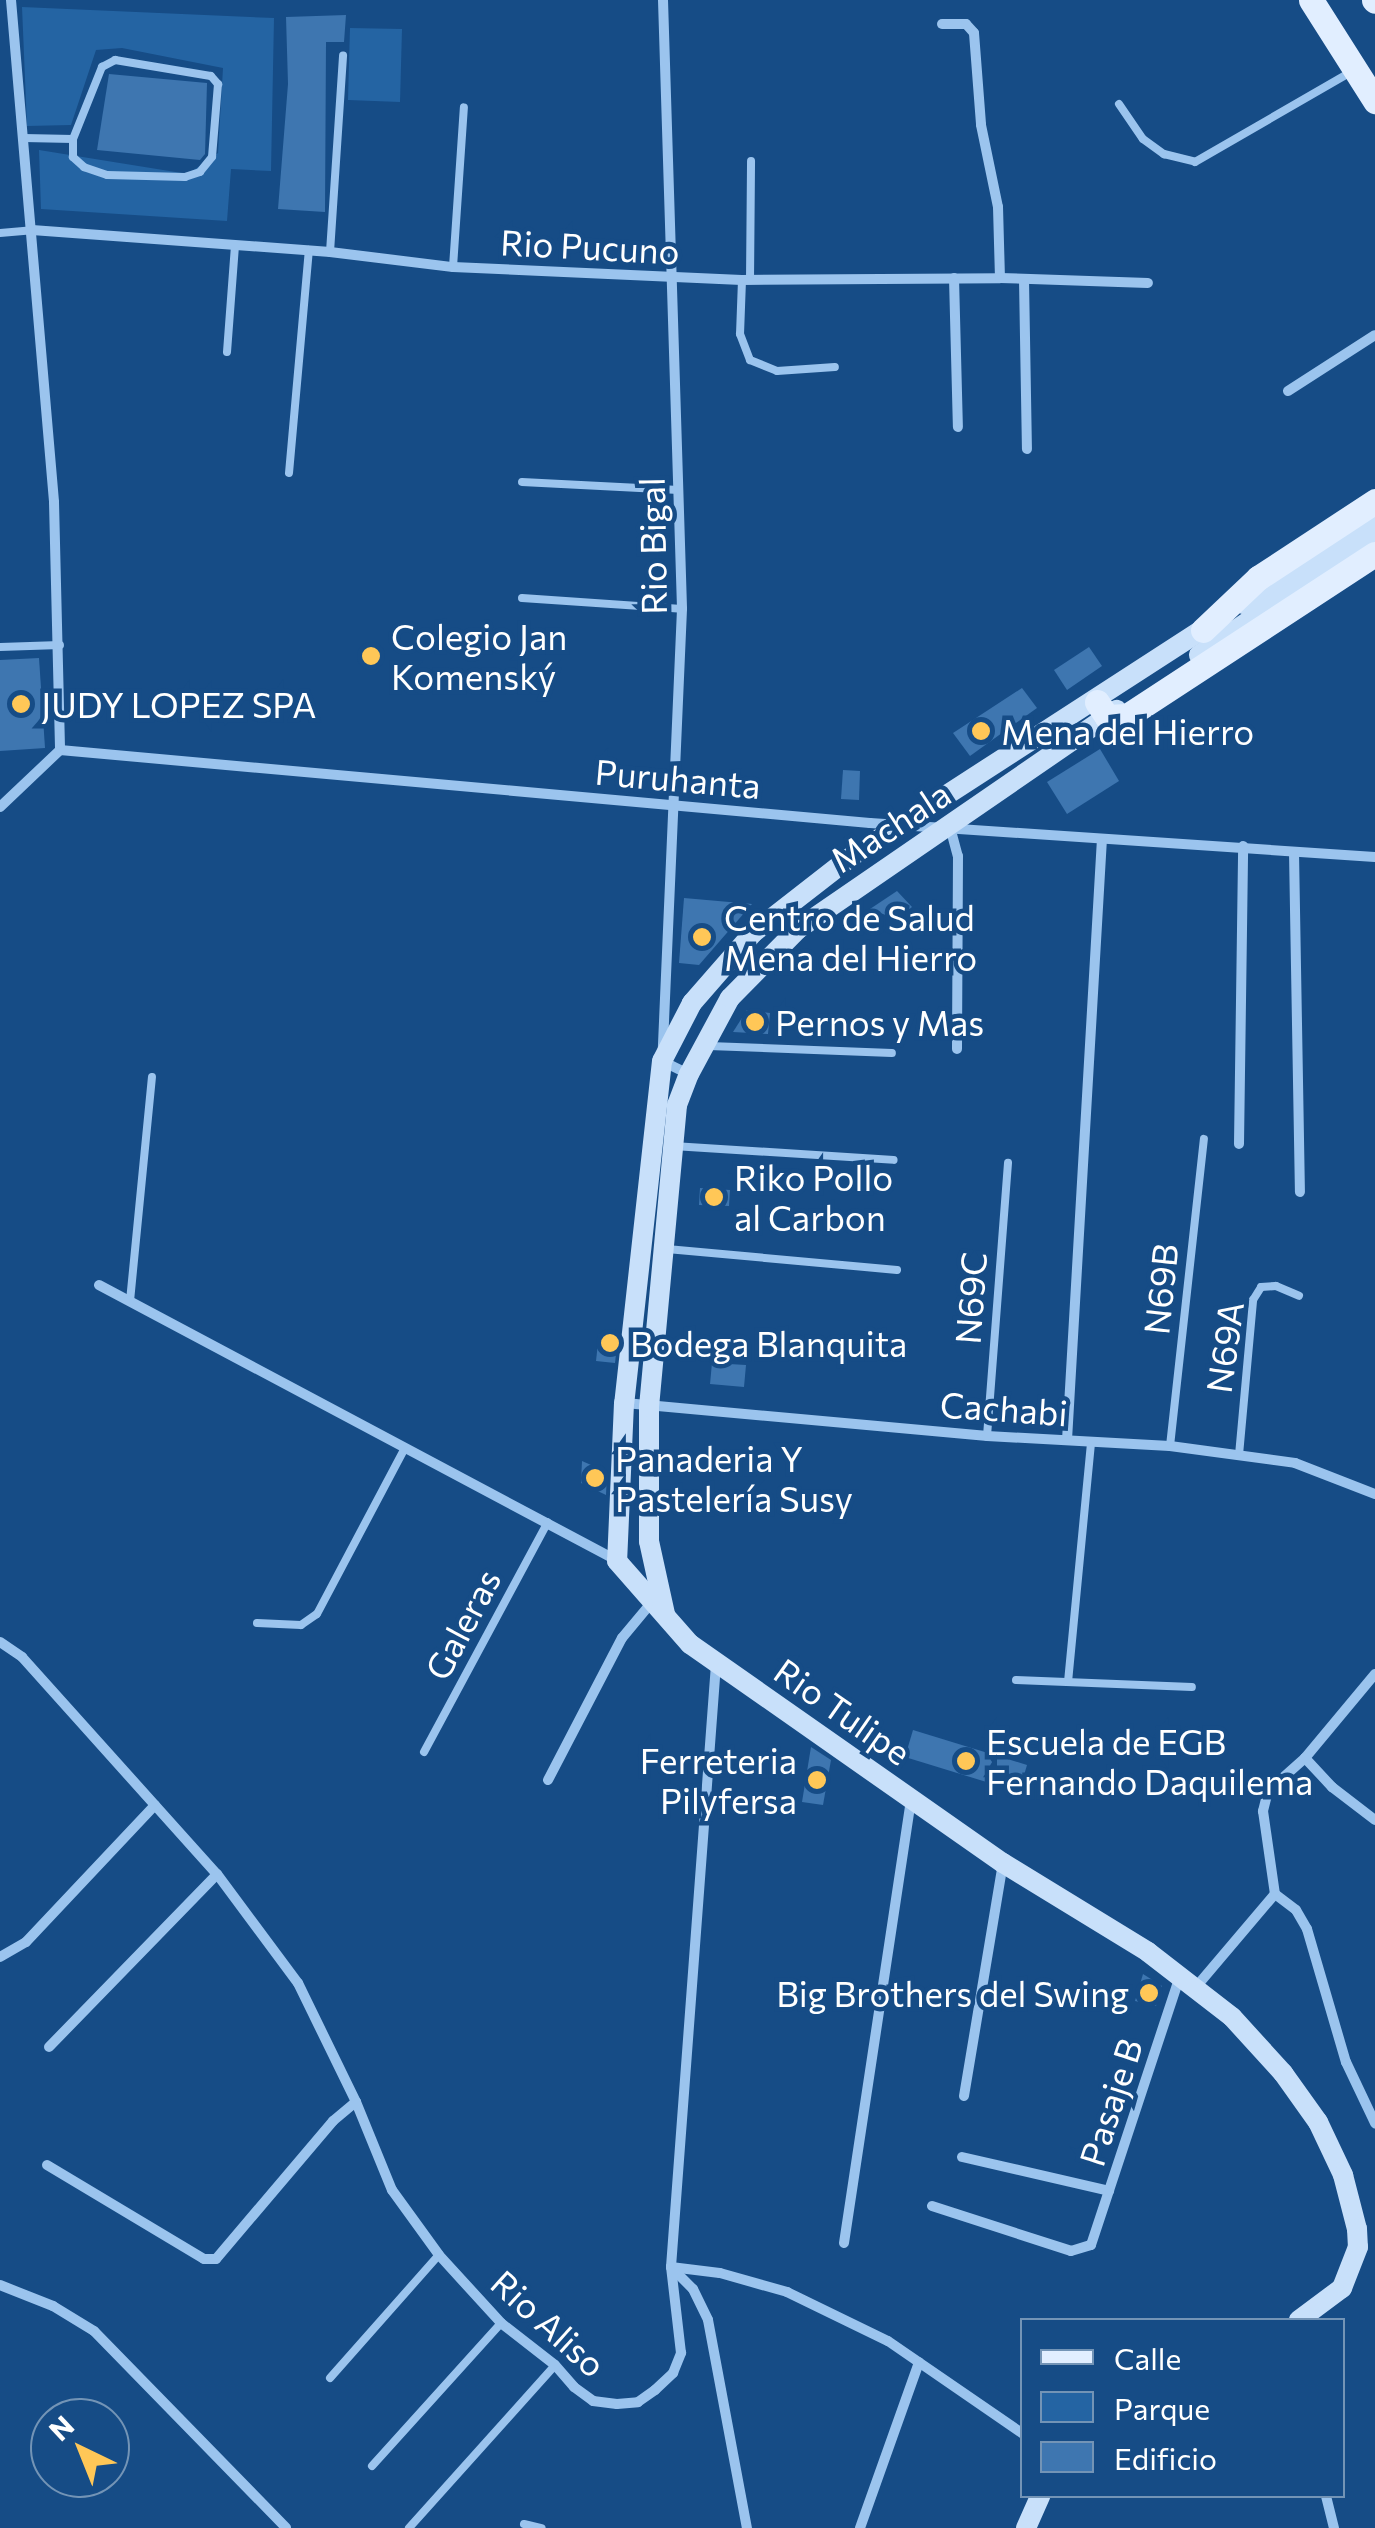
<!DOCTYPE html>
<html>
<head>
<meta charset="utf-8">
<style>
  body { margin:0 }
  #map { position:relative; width:1375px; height:2528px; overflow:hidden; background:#164c86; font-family:Commissioner,sans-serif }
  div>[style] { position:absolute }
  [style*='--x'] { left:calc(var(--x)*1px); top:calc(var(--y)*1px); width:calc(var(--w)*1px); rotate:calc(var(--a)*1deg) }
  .green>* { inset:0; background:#2464a3 }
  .building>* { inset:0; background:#3e76b0 }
  .lane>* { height:8px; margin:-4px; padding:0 4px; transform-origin:4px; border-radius:4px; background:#9bc4ee }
  .street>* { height:10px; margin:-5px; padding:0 5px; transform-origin:5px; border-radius:5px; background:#9bc4ee }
  .secondary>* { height:20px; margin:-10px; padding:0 10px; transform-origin:10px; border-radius:10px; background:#c8e0fa }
  .primary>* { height:25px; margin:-12.5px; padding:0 12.5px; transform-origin:12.5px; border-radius:12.5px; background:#e1eeff }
  .dots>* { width:28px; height:28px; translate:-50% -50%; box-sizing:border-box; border:5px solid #164c86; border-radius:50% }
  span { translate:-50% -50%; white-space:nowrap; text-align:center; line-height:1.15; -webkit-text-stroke:9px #164c86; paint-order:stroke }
  .street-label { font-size:35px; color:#fff }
  .poi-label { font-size:35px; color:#fff }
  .left { translate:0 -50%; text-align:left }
  .right { translate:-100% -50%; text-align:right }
  .legend { position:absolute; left:1020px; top:2318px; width:325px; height:180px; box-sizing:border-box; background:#164c86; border:2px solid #7394b6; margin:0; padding:12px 18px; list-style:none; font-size:30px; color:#fff }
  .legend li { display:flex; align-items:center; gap:20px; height:50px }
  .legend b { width:50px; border:2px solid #7394b6 }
  .north { position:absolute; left:30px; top:2398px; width:100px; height:100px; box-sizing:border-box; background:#164c86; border:2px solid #7394b6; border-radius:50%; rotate:317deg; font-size:28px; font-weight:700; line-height:40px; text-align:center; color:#fff }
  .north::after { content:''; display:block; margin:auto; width:35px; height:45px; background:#ffc757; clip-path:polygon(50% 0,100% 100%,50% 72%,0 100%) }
</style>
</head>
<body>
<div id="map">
  <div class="green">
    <i style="clip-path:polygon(22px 7px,274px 18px,271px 171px,231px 169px,227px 221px,41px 209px,39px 150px,188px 174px,218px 153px,223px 68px,122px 48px,96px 50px,71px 125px,27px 126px)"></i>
    <i style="clip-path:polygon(350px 28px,402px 29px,400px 102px,348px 100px)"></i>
  </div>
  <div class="building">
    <i style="clip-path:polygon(346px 15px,344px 42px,326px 42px,325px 212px,278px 209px,288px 84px,286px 17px)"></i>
    <i style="clip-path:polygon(109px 74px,207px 83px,205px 154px,200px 160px,97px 150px)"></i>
    <i style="clip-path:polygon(1089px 647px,1102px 666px,1067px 690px,1054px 670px)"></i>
    <i style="clip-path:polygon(39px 658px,45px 748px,0 751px,0 660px)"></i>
    <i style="clip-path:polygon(1022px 688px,1037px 708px,970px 756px,953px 733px)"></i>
    <i style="clip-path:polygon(1100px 749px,1119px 781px,1067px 814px,1047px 782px)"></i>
    <i style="clip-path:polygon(843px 770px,860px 771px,859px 800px,841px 799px)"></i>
    <i style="clip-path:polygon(897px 891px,912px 907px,896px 919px,870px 909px)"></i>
    <i style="clip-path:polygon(684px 898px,752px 904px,699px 965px,679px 963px)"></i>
    <i style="clip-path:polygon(747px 1010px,770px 1013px,768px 1034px,733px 1032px)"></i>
    <i style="clip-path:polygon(700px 1188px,730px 1190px,729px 1206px,699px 1205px)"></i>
    <i style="clip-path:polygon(599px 1334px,618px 1337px,615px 1363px,596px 1361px)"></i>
    <i style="clip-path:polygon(712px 1363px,746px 1365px,744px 1387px,710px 1384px)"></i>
    <i style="clip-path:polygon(582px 1461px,607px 1472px,606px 1495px,581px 1483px)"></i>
    <i style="clip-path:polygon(913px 1730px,1027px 1765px,1019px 1792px,905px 1757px)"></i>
    <i style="clip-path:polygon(811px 1747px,831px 1760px,823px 1805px,802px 1802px)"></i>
    <i style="clip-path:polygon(1143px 1974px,1162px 1986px,1156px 2006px,1135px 2001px)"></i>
  </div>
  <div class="lane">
    <i style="--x:1119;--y:104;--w:42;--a:55.6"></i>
    <i style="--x:1143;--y:139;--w:26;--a:36"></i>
    <i style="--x:1164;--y:154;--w:32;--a:14"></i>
    <i style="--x:1195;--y:162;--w:180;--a:-30"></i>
    <i style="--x:24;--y:138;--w:49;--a:1.2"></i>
    <i style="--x:73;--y:139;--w:78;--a:-68.1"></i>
    <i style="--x:102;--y:67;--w:15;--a:-28"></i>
    <i style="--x:115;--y:60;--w:97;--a:9.5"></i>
    <i style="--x:211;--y:76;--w:11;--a:49"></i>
    <i style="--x:218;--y:84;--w:73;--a:94.7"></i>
    <i style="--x:212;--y:157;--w:19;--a:129"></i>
    <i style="--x:200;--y:172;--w:16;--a:162"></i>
    <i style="--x:185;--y:177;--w:78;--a:-178.5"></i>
    <i style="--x:107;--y:175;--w:24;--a:-161"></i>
    <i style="--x:84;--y:167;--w:15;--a:-138"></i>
    <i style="--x:73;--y:157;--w:18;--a:-90"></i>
    <i style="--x:0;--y:233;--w:32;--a:-5"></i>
    <i style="--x:330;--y:252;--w:197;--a:-86.2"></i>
    <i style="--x:453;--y:267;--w:160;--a:-86.1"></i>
    <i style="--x:742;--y:280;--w:54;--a:92.1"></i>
    <i style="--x:740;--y:334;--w:28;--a:69"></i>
    <i style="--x:750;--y:360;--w:29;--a:22"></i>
    <i style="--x:777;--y:371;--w:58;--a:-3.9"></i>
    <i style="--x:750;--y:280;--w:119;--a:-89.5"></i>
    <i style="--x:227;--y:352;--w:107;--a:-85.7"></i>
    <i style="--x:289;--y:473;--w:224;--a:-84.9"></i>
    <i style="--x:522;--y:482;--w:157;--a:2.9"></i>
    <i style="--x:522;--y:598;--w:160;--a:3.9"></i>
    <i style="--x:0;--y:647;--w:60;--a:-1.9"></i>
    <i style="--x:709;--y:1046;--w:183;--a:2.2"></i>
    <i style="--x:673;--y:1146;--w:221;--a:3.6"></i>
    <i style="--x:667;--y:1249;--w:231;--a:5.2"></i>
    <i style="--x:130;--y:1301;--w:225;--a:-84.4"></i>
    <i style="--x:987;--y:1436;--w:274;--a:-85.6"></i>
    <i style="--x:1170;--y:1446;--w:309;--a:-83.7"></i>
    <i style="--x:1239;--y:1455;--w:156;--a:-84.8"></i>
    <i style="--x:1253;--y:1300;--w:15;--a:-58"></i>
    <i style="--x:1261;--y:1287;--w:15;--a:-4"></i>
    <i style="--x:1276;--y:1286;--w:25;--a:23"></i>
    <i style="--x:257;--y:1623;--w:44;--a:2.6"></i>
    <i style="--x:301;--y:1625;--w:19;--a:-35"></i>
    <i style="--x:317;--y:1614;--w:188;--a:-62.1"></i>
    <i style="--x:1016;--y:1680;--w:176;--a:2.3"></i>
    <i style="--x:1068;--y:1682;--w:242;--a:-84.5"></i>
    <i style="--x:424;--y:1752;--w:261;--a:-61.7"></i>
    <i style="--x:330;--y:2378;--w:164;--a:-48.5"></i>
    <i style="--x:372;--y:2466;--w:193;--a:-47.9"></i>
    <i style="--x:524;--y:2524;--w:18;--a:13"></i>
    <i style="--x:409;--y:2528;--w:219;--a:-48.1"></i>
  </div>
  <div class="street">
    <i style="--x:11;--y:0;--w:504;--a:85.1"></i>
    <i style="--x:54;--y:502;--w:248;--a:88.6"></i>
    <i style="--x:663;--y:0;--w:609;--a:88.21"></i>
    <i style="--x:682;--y:609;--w:452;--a:92.5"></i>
    <i style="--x:662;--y:1061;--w:30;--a:26"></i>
    <i style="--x:942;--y:24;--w:24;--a:0"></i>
    <i style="--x:966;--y:24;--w:12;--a:48"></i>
    <i style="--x:974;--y:33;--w:92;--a:85.6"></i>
    <i style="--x:981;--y:125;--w:84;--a:78.3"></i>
    <i style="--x:998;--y:207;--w:71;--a:88.4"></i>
    <i style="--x:32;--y:230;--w:299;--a:4.2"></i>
    <i style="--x:330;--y:252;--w:124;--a:7"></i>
    <i style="--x:453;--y:267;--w:289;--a:2.6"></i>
    <i style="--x:742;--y:280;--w:258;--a:-0.4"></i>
    <i style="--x:1000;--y:278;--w:148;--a:1.9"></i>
    <i style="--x:954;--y:278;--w:149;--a:88.5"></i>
    <i style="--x:1024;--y:280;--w:169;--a:89"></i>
    <i style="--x:1288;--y:391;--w:103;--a:-32.8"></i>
    <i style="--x:60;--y:750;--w:813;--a:5.15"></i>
    <i style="--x:870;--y:823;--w:506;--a:3.85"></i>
    <i style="--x:0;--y:807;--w:83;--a:-43.5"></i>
    <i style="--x:950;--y:827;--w:30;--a:75"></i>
    <i style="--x:958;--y:856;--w:193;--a:90.3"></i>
    <i style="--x:1294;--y:852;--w:340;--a:89"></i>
    <i style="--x:1239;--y:1144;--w:298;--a:-89.2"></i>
    <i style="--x:99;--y:1285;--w:586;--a:28.01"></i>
    <i style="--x:625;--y:1403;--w:364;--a:5.2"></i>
    <i style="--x:987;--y:1436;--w:183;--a:3.1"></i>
    <i style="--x:1170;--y:1446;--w:126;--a:7.7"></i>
    <i style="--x:1295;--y:1463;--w:86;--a:21.2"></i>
    <i style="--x:1067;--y:1440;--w:602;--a:-86.67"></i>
    <i style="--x:0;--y:1642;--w:27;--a:34"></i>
    <i style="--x:22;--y:1657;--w:292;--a:48.1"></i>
    <i style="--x:217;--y:1874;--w:136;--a:53.4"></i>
    <i style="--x:298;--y:1983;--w:132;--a:64"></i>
    <i style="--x:356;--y:2102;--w:95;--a:67.8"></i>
    <i style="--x:392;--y:2190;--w:80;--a:54.1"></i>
    <i style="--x:439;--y:2255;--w:92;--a:47.6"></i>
    <i style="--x:501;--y:2323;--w:68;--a:37.9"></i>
    <i style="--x:555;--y:2365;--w:29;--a:49"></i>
    <i style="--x:574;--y:2387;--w:24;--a:36"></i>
    <i style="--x:593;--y:2401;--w:24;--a:7"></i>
    <i style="--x:617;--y:2404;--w:21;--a:-5"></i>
    <i style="--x:638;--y:2402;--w:21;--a:-35"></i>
    <i style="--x:655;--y:2390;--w:25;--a:-43"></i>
    <i style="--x:673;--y:2373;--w:22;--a:-68"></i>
    <i style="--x:681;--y:2353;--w:87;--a:-96.6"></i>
    <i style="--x:671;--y:2267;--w:605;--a:-85.73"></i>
    <i style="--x:1375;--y:1674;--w:109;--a:129.8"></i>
    <i style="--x:1305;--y:1758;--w:50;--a:138.3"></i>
    <i style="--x:1268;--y:1791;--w:21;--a:104"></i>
    <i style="--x:1263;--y:1811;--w:84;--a:81.8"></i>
    <i style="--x:1275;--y:1894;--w:26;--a:37"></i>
    <i style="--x:1296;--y:1910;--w:22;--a:60"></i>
    <i style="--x:1307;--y:1929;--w:139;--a:73.7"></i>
    <i style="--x:1346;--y:2062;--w:68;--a:64.6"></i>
    <i style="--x:1305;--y:1758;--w:40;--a:47"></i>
    <i style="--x:1332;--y:1787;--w:54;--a:37.5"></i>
    <i style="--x:548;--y:1780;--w:160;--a:-62.5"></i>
    <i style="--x:622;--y:1638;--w:47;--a:-50.2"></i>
    <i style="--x:0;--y:1957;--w:30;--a:-30"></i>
    <i style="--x:26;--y:1942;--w:188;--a:-46.7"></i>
    <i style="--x:1196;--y:1987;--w:122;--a:-49.7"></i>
    <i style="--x:49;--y:2047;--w:241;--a:-45.8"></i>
    <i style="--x:964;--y:2096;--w:236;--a:-80.5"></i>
    <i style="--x:962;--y:2157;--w:151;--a:13"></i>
    <i style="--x:47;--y:2165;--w:183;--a:30.9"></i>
    <i style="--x:204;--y:2259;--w:12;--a:0"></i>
    <i style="--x:216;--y:2259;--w:181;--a:-49.7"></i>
    <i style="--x:333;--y:2121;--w:30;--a:-40"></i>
    <i style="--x:932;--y:2206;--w:146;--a:17.9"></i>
    <i style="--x:1071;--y:2251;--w:21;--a:-17"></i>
    <i style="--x:1091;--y:2245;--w:283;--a:-71.7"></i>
    <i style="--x:844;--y:2243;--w:450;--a:-81.4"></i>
    <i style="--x:671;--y:2267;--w:49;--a:7"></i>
    <i style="--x:720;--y:2273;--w:70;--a:15.8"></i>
    <i style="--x:787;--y:2292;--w:112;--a:25.9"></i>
    <i style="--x:888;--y:2341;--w:163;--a:34.5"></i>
    <i style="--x:671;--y:2267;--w:31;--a:45"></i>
    <i style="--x:693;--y:2289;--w:34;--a:64"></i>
    <i style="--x:708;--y:2320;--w:212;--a:79.4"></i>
    <i style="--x:0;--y:2285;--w:57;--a:21.6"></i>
    <i style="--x:53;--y:2306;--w:48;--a:31.4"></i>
    <i style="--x:94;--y:2331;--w:275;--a:45.7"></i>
    <i style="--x:1326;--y:2496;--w:33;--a:76"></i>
    <i style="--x:860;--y:2528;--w:176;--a:-70.4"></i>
  </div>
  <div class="secondary">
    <i style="--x:1243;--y:604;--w:158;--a:-33.4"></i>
    <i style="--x:1214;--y:622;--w:436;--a:147.1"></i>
    <i style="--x:848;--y:859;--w:120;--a:142.1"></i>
    <i style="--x:753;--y:933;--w:93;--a:131.1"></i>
    <i style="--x:692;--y:1003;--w:65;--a:117.3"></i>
    <i style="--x:662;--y:1061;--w:344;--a:96.3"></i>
    <i style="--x:624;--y:1403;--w:158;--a:92.5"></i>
    <i style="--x:617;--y:1561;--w:111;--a:48.7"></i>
    <i style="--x:690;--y:1644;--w:382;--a:35"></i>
    <i style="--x:1003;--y:1863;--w:170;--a:31.5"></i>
    <i style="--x:1148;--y:1952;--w:106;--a:37.7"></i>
    <i style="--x:1232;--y:2017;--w:76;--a:47.7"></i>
    <i style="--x:1283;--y:2073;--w:60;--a:54.5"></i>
    <i style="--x:1318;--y:2122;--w:59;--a:64.7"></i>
    <i style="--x:1343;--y:2175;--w:56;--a:75.5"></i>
    <i style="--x:1357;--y:2229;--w:18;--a:87"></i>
    <i style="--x:1358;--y:2247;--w:44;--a:111.3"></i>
    <i style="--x:1342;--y:2288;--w:54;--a:143.3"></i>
    <i style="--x:1199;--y:655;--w:213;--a:-34.3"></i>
    <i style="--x:665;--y:1614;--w:75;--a:-102.4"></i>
    <i style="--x:649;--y:1541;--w:134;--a:-90"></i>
    <i style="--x:649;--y:1407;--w:303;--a:-84.7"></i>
    <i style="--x:677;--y:1105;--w:33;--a:-69"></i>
    <i style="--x:689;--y:1074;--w:86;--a:-61.7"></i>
    <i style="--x:730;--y:998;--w:97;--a:-45.4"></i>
    <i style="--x:798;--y:929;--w:387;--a:-34.5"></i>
    <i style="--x:1026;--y:2528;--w:35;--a:-66"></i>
  </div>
  <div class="primary">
    <i style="--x:1311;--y:0;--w:120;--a:57.6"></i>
    <i style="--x:1374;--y:0;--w:1;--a:45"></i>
    <i style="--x:1203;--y:630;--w:76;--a:-43.4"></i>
    <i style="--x:1258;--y:578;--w:140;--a:-33.3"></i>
    <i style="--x:1097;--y:702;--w:18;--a:56"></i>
    <i style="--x:1107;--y:717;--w:20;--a:-3"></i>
    <i style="--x:1127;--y:716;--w:296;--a:-33.2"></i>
  </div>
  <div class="dots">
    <i style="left:371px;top:656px;background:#ffc757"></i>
    <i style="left:21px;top:704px;background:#ffc757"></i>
    <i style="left:981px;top:731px;background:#ffc757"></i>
    <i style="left:702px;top:937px;background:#ffc757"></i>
    <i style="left:755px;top:1022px;background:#ffc757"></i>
    <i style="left:714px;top:1197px;background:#ffc757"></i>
    <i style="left:610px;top:1343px;background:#ffc757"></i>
    <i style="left:595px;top:1478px;background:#ffc757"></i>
    <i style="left:966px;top:1761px;background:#ffc757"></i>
    <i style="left:817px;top:1780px;background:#ffc757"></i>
    <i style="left:1149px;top:1993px;background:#ffc757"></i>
  </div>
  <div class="street-label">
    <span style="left:590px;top:246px;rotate:3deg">Rio Pucuno</span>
    <span style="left:652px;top:546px;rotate:-91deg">Rio Bigal</span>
    <span style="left:678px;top:778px;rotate:5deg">Puruhanta</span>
    <span style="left:890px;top:826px;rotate:-33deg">Machala</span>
    <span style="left:1160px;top:1289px;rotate:-84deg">N69B</span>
    <span style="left:970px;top:1298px;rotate:-86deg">N69C</span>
    <span style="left:1224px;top:1347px;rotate:-82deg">N69A</span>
    <span style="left:1004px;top:1408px;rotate:4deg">Cachabi</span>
    <span style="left:462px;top:1624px;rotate:-62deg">Galeras</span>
    <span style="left:843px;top:1711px;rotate:35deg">Rio Tulipe</span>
    <span style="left:1110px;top:2102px;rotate:-72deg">Pasaje B</span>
    <span style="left:549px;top:2323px;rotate:42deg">Rio Aliso</span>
  </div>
  <div class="poi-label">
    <span class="left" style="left:391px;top:656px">Colegio Jan<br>Komenský</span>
    <span class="left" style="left:41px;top:704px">JUDY LOPEZ SPA</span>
    <span class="left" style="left:1001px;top:731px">Mena del Hierro</span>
    <span class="left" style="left:724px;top:937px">Centro de Salud<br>Mena del Hierro</span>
    <span class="left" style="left:775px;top:1022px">Pernos y Mas</span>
    <span class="left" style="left:734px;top:1197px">Riko Pollo<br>al Carbon</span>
    <span class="left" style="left:630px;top:1343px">Bodega Blanquita</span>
    <span class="left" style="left:615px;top:1478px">Panaderia Y<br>Pastelería Susy</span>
    <span class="left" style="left:986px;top:1761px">Escuela de EGB<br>Fernando Daquilema</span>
    <span class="right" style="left:797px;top:1780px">Ferreteria<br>Pilyfersa</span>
    <span class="right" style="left:1129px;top:1993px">Big Brothers del Swing</span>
  </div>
  <ul class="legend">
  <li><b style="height:12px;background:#e1eeff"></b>Calle</li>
  <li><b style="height:28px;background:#2464a3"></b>Parque</li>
  <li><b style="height:28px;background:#3e76b0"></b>Edificio</li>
  </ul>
  <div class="north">N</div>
</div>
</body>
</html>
